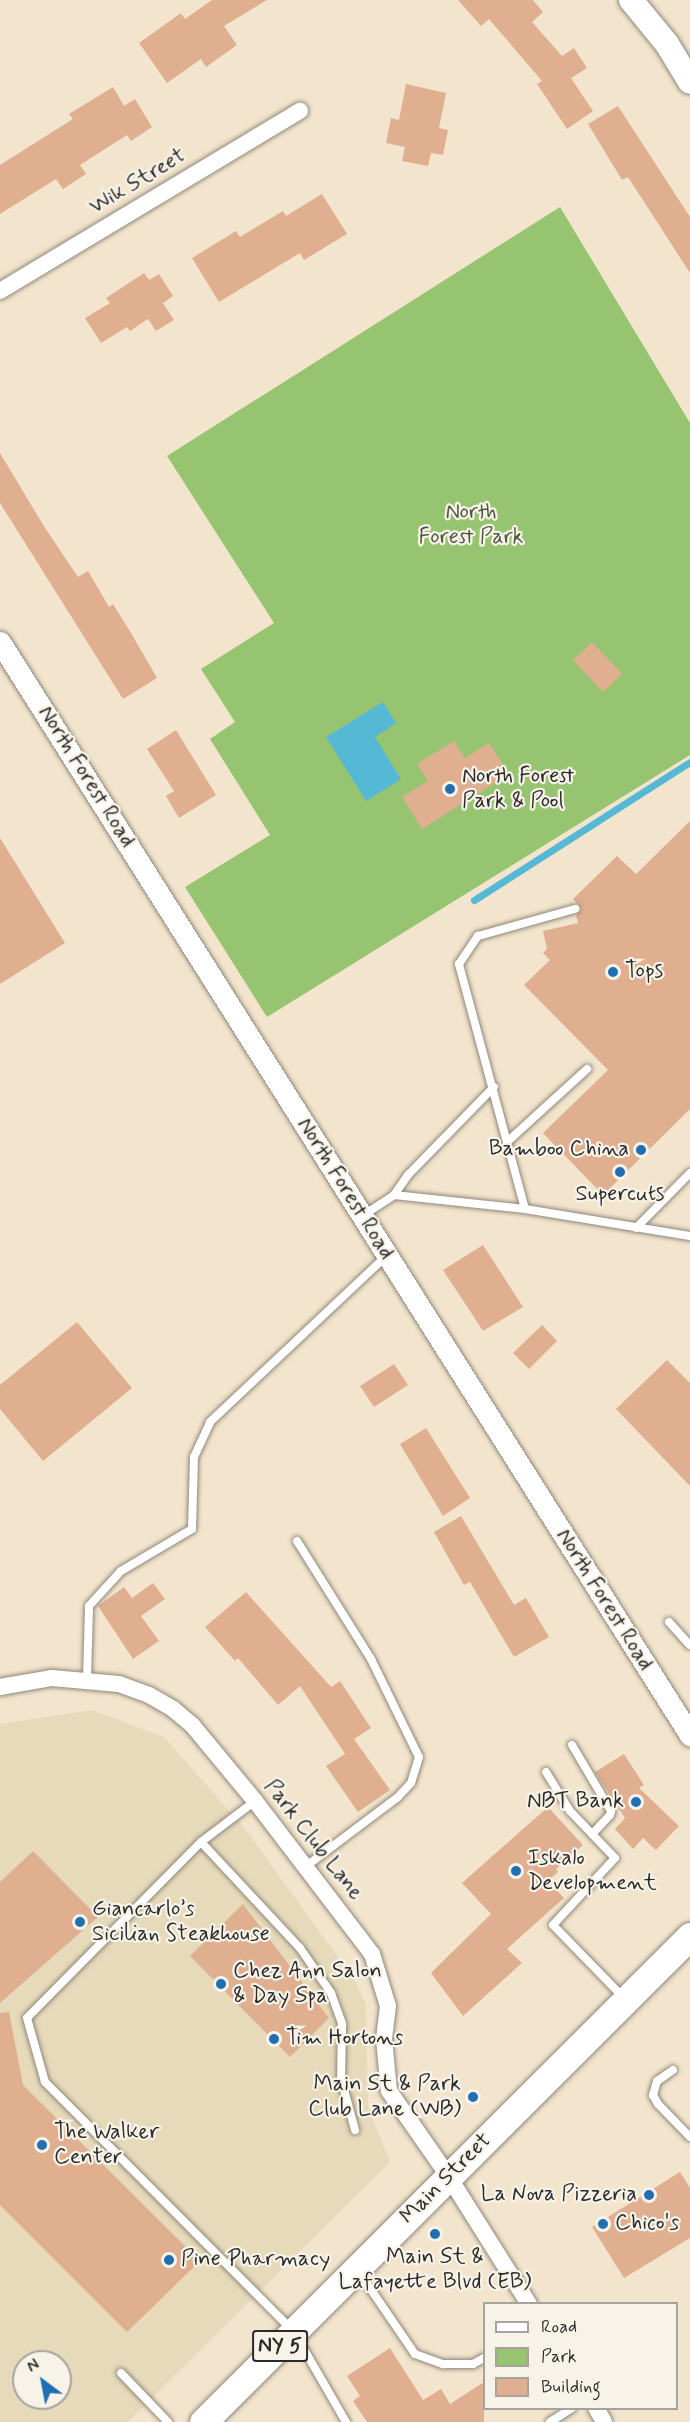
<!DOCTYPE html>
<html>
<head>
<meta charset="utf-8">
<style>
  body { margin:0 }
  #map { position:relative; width:690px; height:2422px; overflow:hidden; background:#f3e5cd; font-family:Mynerve,sans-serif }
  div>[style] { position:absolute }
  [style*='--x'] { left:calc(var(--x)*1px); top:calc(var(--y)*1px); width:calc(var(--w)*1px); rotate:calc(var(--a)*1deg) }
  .built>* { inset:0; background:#e6daba }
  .green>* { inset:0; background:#97c471 }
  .water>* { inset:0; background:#55b8d4 }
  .stream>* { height:7px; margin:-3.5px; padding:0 3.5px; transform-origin:3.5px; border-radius:3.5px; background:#55b8d4 }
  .building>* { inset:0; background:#dfaf90 }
  .roads { filter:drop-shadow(0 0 2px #8f887c) drop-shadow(0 0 2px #8f887c) }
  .service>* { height:8px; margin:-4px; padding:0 4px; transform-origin:4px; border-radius:4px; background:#fff }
  .minor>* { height:16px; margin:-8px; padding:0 8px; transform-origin:8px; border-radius:8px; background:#fff }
  .tertiary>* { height:21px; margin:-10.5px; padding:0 10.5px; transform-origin:10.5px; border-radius:10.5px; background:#fff }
  .secondary>* { height:24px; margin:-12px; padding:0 12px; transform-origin:12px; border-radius:12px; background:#fff }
  .primary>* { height:27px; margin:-13.5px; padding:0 13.5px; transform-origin:13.5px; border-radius:13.5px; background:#fff }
  .dots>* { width:16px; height:16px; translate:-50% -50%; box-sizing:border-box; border:3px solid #f7f3e8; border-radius:50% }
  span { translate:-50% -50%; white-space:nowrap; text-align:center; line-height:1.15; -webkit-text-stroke:4.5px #f7f3e8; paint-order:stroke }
  .shield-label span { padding:2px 4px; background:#f7f3e8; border:2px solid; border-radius:4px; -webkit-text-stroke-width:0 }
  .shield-label { font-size:21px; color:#2b2b2b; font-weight:700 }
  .street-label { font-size:22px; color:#2b2b2b }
  .park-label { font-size:22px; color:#4b5940 }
  .poi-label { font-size:22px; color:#2b2b2b }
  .left { translate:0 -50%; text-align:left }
  .right { translate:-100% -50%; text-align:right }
  .legend { position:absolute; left:483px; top:2302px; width:195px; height:108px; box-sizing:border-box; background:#f7f3e8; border:2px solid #a5a39c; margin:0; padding:8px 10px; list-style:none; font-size:18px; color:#2b2b2b }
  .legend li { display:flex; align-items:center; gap:12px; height:30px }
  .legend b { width:30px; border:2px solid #a5a39c }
  .north { position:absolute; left:12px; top:2350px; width:60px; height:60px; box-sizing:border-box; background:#f7f3e8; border:2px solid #a5a39c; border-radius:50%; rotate:328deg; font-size:16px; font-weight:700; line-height:24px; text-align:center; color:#2b2b2b }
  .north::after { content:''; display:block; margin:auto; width:21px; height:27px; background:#1f6fb2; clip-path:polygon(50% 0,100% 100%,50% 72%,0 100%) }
</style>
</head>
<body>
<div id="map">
  <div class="built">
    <i style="clip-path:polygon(evenodd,92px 1710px,164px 1737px,246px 1830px,355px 1981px,366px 2005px,368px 2107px,390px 2162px,128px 2422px,0 2422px,0 1724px,92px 1710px,24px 2362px,60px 2362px,60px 2398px,24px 2398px,24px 2362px)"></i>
  </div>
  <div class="green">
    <i style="clip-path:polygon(560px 207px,690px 423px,690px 755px,267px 1017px,185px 887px,270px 835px,210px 739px,235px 722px,201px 669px,274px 623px,167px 456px)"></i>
  </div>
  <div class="water">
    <i style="clip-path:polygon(383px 702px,396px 723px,375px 737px,401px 779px,366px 801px,326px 737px)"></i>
  </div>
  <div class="stream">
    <i style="--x:474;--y:900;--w:256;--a:-32.6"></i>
  </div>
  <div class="building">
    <i style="clip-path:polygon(212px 0,267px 0,224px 26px,237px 45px,206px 67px,201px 59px,167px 83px,139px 43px,181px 13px,185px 19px)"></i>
    <i style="clip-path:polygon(458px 0,533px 0,543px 12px,532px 22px,562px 56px,574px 48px,587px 68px,571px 78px,593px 111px,567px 129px,537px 84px,542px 81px,489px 19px,481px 26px)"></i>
    <i style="clip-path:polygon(406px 84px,446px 93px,439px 128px,448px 130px,443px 155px,431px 153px,428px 166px,402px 161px,405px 147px,386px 143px,391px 118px,399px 120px)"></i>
    <i style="clip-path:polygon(113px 87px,124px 106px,135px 99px,152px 127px,131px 141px,127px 135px,80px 165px,86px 174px,63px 189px,56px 179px,0 214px,0 165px,73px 119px,69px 114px)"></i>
    <i style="clip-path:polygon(618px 106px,690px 217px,690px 273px,628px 177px,622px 180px,588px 124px)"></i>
    <i style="clip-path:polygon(322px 194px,347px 234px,304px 260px,300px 253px,219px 302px,192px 258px,236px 231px,240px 237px,283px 211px,286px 216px)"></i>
    <i style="clip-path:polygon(144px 273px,149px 280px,159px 274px,173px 296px,163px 303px,174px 320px,156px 331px,148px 319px,130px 331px,127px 327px,101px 343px,85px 318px,110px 303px,106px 298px)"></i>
    <i style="clip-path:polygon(0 453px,45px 528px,78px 577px,88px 571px,109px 607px,113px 604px,131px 633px,157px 678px,123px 699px,0 503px)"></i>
    <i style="clip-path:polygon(592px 642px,622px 674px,603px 692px,573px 660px)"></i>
    <i style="clip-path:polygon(176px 730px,216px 795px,179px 818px,166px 796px,174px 791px,147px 749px)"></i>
    <i style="clip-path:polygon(454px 741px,465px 758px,489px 743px,509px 774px,422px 829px,402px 797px,428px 781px,417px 764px)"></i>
    <i style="clip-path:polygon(690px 821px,690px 1109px,603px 1195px,543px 1133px,608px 1070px,524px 985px,550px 960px,543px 953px,547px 949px,543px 931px,578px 923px,576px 915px,581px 908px,573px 899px,617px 856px,636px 874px)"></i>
    <i style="clip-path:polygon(0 838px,65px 943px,0 984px)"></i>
    <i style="clip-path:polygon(483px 1245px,523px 1307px,483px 1331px,443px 1270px)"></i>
    <i style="clip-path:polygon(77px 1322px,132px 1388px,43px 1461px,0 1409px,0 1385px)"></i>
    <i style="clip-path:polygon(542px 1325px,557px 1341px,529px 1369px,513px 1353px)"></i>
    <i style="clip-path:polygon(667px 1360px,690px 1383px,690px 1486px,616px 1409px)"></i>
    <i style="clip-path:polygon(394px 1364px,408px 1385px,374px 1407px,360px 1386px)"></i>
    <i style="clip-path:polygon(426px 1428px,470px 1498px,443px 1516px,400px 1444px)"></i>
    <i style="clip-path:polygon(461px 1516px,514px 1605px,526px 1598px,549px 1637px,514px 1657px,470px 1582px,464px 1585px,434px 1532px)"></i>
    <i style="clip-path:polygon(153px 1583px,165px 1599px,141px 1616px,159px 1641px,133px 1659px,98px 1606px,124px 1587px,132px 1598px)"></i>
    <i style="clip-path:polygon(246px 1592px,331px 1687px,340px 1681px,371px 1728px,354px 1739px,390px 1790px,358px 1812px,326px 1766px,345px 1754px,300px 1686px,278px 1705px,238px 1658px,235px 1661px,205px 1627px)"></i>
    <i style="clip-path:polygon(624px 1754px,644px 1785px,639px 1788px,679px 1826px,656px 1850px,643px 1838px,633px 1849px,615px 1829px,625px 1818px,595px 1772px)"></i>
    <i style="clip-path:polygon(548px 1807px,583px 1845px,556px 1869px,558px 1872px,548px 1881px,564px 1898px,507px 1949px,522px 1963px,463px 2016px,431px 1973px,491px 1914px,462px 1883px)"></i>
    <i style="clip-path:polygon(33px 1851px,98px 1917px,0 2003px,0 1882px)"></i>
    <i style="clip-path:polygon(243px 1904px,329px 2018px,290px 2057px,190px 1956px)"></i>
    <i style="clip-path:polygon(9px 2012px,23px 2085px,200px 2261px,127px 2332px,0 2205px,0 2013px)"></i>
    <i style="clip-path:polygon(680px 2172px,690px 2188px,690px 2238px,624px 2278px,592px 2227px)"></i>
    <i style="clip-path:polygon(390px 2348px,423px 2400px,441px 2389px,450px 2404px,484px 2382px,484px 2422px,367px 2422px,353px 2401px,360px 2396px,347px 2376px)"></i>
  </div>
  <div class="roads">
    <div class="service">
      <i style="--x:508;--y:1141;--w:107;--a:-42.3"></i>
      <i style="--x:394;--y:1195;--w:132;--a:6.1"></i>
      <i style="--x:525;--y:1209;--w:167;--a:9.3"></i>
      <i style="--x:525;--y:1209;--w:254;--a:-105.1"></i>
      <i style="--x:459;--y:964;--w:34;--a:-56"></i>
      <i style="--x:478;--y:936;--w:101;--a:-15.6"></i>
      <i style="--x:362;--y:1216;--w:38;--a:-33"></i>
      <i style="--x:394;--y:1195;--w:24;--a:-55"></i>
      <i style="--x:408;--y:1175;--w:123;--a:-45.7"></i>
      <i style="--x:636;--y:1228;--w:77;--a:-45.5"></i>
      <i style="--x:297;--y:1541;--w:139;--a:57.9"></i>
      <i style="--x:371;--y:1659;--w:109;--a:63.9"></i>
      <i style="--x:419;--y:1757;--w:27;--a:107"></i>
      <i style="--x:411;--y:1783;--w:19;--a:133"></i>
      <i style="--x:398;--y:1797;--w:116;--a:143"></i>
      <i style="--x:669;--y:1622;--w:31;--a:48"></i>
      <i style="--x:87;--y:1679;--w:73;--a:-88.4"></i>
      <i style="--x:89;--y:1606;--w:47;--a:-47.6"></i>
      <i style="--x:121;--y:1571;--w:82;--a:-30.6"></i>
      <i style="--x:192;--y:1529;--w:72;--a:-88.4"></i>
      <i style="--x:194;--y:1457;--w:38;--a:-65"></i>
      <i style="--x:210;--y:1422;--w:242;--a:-43.3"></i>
      <i style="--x:572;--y:1745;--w:77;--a:59.4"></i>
      <i style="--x:611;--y:1811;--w:4;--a:104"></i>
      <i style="--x:610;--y:1815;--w:26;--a:133"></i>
      <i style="--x:546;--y:1772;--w:46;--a:58.4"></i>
      <i style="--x:570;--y:1811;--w:65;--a:46.2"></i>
      <i style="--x:615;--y:1858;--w:91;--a:132.8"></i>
      <i style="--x:553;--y:1925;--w:100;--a:45.8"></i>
      <i style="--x:255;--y:1801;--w:68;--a:142.8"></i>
      <i style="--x:201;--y:1842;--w:247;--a:134.7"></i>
      <i style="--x:27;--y:2018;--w:66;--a:74.3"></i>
      <i style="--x:45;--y:2082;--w:353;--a:45.1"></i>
      <i style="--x:294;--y:2332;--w:104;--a:60"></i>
      <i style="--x:201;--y:1842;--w:145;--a:47"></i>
      <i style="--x:300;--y:1948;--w:55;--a:55.4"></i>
      <i style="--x:331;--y:1993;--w:33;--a:70"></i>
      <i style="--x:342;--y:2024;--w:55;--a:91"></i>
      <i style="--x:341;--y:2079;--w:53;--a:74.6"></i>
      <i style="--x:673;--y:2070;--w:19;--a:145"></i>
      <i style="--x:657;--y:2081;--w:15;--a:106"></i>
      <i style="--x:653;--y:2095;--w:10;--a:61"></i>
      <i style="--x:658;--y:2104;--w:46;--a:45.9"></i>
      <i style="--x:359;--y:2272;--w:99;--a:55.7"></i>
      <i style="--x:415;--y:2354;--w:30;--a:20"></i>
      <i style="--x:443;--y:2364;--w:30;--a:0"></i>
      <i style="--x:473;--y:2364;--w:13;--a:-29"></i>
      <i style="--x:121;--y:2373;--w:68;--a:46.2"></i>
      <i style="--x:550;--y:2422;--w:26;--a:-32"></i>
    </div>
    <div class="minor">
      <i style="--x:0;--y:291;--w:350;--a:-31"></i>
      <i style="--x:0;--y:1687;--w:53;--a:-9.8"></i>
      <i style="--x:52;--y:1678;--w:67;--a:5.1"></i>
      <i style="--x:119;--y:1684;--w:32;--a:20"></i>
      <i style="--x:149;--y:1695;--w:28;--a:30"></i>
      <i style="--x:173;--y:1709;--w:26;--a:40"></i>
      <i style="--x:193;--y:1726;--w:97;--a:50.4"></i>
      <i style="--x:255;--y:1801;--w:193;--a:52.6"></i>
      <i style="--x:372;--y:1954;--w:54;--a:72.9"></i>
      <i style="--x:388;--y:2006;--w:33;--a:97"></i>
      <i style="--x:384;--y:2039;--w:52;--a:84.5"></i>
      <i style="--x:389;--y:2091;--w:105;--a:55.1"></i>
      <i style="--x:449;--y:2177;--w:150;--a:57.8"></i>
      <i style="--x:596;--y:2408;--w:16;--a:60"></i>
    </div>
    <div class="tertiary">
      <i style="--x:0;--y:642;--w:1293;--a:57.74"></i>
    </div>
    <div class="secondary">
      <i style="--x:631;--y:0;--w:57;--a:50.7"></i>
      <i style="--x:667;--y:44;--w:44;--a:58.8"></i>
    </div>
    <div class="primary">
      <i style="--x:203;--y:2422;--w:688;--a:-44.94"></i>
    </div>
  </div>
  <div class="dots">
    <i style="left:450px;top:789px;background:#1f6fb2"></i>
    <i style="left:613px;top:972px;background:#1f6fb2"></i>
    <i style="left:641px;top:1150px;background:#1f6fb2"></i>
    <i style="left:620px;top:1172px;background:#1f6fb2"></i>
    <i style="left:636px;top:1802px;background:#1f6fb2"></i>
    <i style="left:516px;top:1871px;background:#1f6fb2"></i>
    <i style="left:80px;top:1922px;background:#1f6fb2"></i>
    <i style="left:221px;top:1984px;background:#1f6fb2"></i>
    <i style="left:274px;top:2039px;background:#1f6fb2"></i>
    <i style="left:473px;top:2097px;background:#1f6fb2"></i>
    <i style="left:42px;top:2145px;background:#1f6fb2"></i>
    <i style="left:649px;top:2195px;background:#1f6fb2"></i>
    <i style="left:603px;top:2224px;background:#1f6fb2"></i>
    <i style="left:435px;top:2234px;background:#1f6fb2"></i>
    <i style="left:169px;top:2260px;background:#1f6fb2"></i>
  </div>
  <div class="shield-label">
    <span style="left:280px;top:2346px">NY 5</span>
  </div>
  <div class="street-label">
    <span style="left:138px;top:182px;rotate:-31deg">Wik Street</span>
    <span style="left:86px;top:777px;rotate:58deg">North Forest Road</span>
    <span style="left:345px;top:1189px;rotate:58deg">North Forest Road</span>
    <span style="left:604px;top:1600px;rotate:58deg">North Forest Road</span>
    <span style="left:313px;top:1840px;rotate:52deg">Park Club Lane</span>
    <span style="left:446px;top:2179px;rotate:-45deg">Main Street</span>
  </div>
  <div class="park-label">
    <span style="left:471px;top:525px">North<br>Forest Park</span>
  </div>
  <div class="poi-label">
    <span class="left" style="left:462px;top:789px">North Forest<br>Park &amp; Pool</span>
    <span class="left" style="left:625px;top:972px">Tops</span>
    <span class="right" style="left:629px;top:1150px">Bamboo China</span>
    <span style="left:620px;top:1195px">Supercuts</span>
    <span class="right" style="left:624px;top:1802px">NBT Bank</span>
    <span class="left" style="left:528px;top:1871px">Iskalo<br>Development</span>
    <span class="left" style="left:92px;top:1922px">Giancarlo’s<br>Sicilian Steakhouse</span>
    <span class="left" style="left:233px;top:1984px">Chez Ann Salon<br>&amp; Day Spa</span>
    <span class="left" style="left:286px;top:2039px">Tim Hortons</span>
    <span class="right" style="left:461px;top:2097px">Main St &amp; Park<br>Club Lane (WB)</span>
    <span class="left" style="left:54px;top:2145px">The Walker<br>Center</span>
    <span class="right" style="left:637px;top:2195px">La Nova Pizzeria</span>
    <span class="left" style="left:615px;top:2224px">Chico's</span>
    <span style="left:435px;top:2270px">Main St &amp;<br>Lafayette Blvd (EB)</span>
    <span class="left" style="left:181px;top:2260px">Pine Pharmacy</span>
  </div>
  <ul class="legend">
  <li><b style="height:8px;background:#fff"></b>Road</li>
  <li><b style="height:16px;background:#97c471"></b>Park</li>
  <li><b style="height:16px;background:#dfaf90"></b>Building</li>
  </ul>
  <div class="north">N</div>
</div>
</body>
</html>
